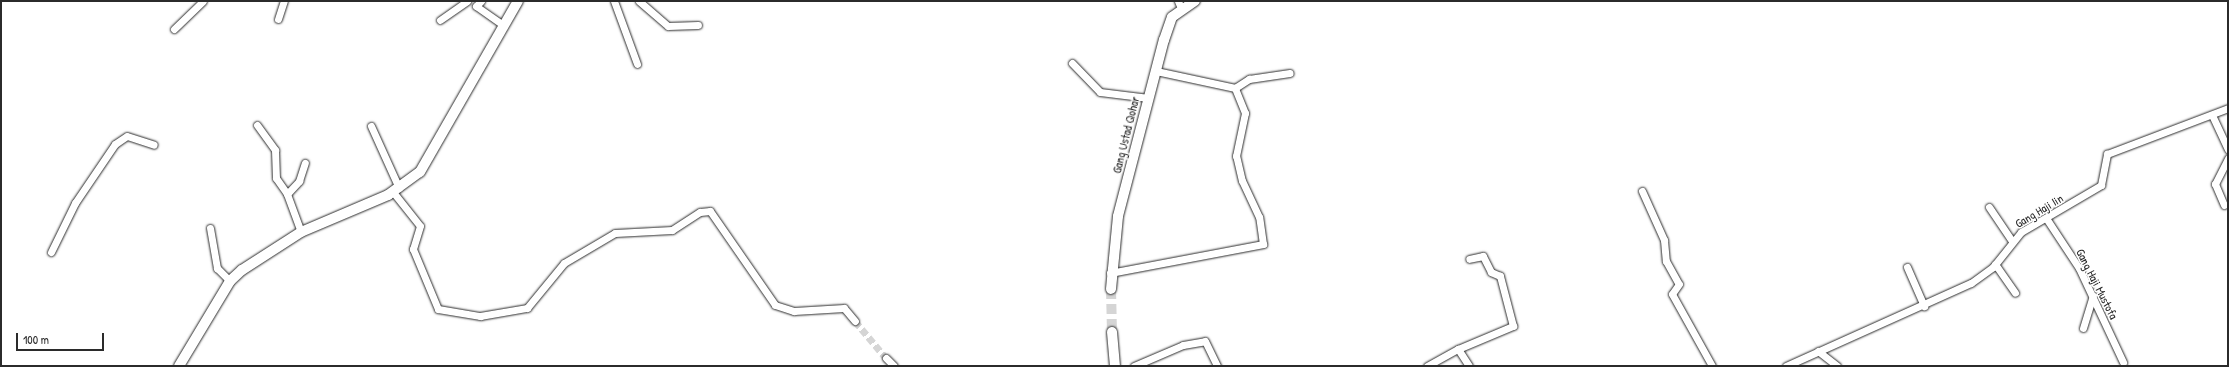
<!DOCTYPE html>
<html>
<head>
<meta charset="utf-8">
<style>
  body { margin:0 }
  #map { position:relative; width:2229px; height:367px; overflow:hidden; background:#fff; font-family:"Patrick Hand",sans-serif }
  div>[style] { position:absolute }
  [style*='--x'] { left:calc(var(--x)*1px); top:calc(var(--y)*1px); width:calc(var(--w)*1px); rotate:calc(var(--a)*1deg) }
  .street-tunnel>* { height:7px; margin-top:-3.5px; transform-origin:0; background:repeating-linear-gradient(90deg,#d5d5d5 0 7px,transparent 0 10.5px) }
  .secondary-tunnel>* { height:10px; margin-top:-5px; transform-origin:0; background:repeating-linear-gradient(90deg,#d5d5d5 0 10px,transparent 0 15px) }
  .roads { filter:drop-shadow(0 0 1px #2b2b2b) drop-shadow(0 0 1px #2b2b2b) }
  .street>* { height:7px; margin:-3.5px; padding:0 3.5px; transform-origin:3.5px; border-radius:3.5px; background:#fff }
  .secondary>* { height:10px; margin:-5px; padding:0 5px; transform-origin:5px; border-radius:5px; background:#fff }
  span { translate:-50% -50%; white-space:nowrap; text-align:center; line-height:1.15; -webkit-text-stroke:3px #fff; paint-order:stroke }
  .street-label { font-size:12px; color:#2b2b2b }
  .frame { position:absolute; inset:0; border:2px solid #2b2b2b; pointer-events:none }
  .scale { position:absolute; left:16px; top:333px; width:88px; height:18px; box-sizing:border-box; border:2px solid #2b2b2b; border-top:0; padding-left:5px; font-size:12px; line-height:14px; white-space:nowrap; color:#2b2b2b; -webkit-text-stroke:3px #fff; paint-order:stroke }
</style>
</head>
<body>
<div id="map">
  <div class="street-tunnel">
    <i style="--x:855;--y:321;--w:48;--a:50"></i>
  </div>
  <div class="secondary-tunnel">
    <i style="--x:1111;--y:289;--w:43;--a:88.7"></i>
  </div>
  <div class="roads">
    <div class="street">
      <i style="--x:481;--y:1;--w:7;--a:135"></i>
      <i style="--x:476;--y:6;--w:32;--a:35"></i>
      <i style="--x:614;--y:1;--w:67;--a:69.9"></i>
      <i style="--x:639;--y:1;--w:38;--a:41"></i>
      <i style="--x:668;--y:26;--w:30;--a:-2"></i>
      <i style="--x:1178;--y:1;--w:8;--a:67"></i>
      <i style="--x:278;--y:19;--w:19;--a:-72"></i>
      <i style="--x:440;--y:20;--w:33;--a:-35"></i>
      <i style="--x:174;--y:29;--w:40;--a:-44"></i>
      <i style="--x:1072;--y:63;--w:40;--a:46"></i>
      <i style="--x:1100;--y:92;--w:49;--a:7"></i>
      <i style="--x:1156;--y:71;--w:81;--a:12.1"></i>
      <i style="--x:1235;--y:88;--w:17;--a:-33"></i>
      <i style="--x:1249;--y:79;--w:41;--a:-8.3"></i>
      <i style="--x:2212;--y:115;--w:38;--a:65"></i>
      <i style="--x:257;--y:125;--w:31;--a:54"></i>
      <i style="--x:275;--y:150;--w:28;--a:88"></i>
      <i style="--x:276;--y:178;--w:19;--a:55"></i>
      <i style="--x:371;--y:126;--w:68;--a:65.7"></i>
      <i style="--x:1642;--y:191;--w:54;--a:65.8"></i>
      <i style="--x:1664;--y:240;--w:21;--a:85"></i>
      <i style="--x:1666;--y:261;--w:26;--a:61"></i>
      <i style="--x:1679;--y:284;--w:12;--a:125"></i>
      <i style="--x:1672;--y:294;--w:82;--a:60.9"></i>
      <i style="--x:393;--y:192;--w:43;--a:51.5"></i>
      <i style="--x:420;--y:226;--w:24;--a:107"></i>
      <i style="--x:413;--y:249;--w:65;--a:67.4"></i>
      <i style="--x:438;--y:309;--w:43;--a:9.5"></i>
      <i style="--x:480;--y:316;--w:48;--a:-9.7"></i>
      <i style="--x:527;--y:308;--w:58;--a:-50.6"></i>
      <i style="--x:564;--y:263;--w:59;--a:-30.5"></i>
      <i style="--x:615;--y:233;--w:57;--a:-3"></i>
      <i style="--x:672;--y:230;--w:33;--a:-33"></i>
      <i style="--x:700;--y:212;--w:10;--a:-6"></i>
      <i style="--x:710;--y:211;--w:114;--a:55.3"></i>
      <i style="--x:775;--y:305;--w:20;--a:18"></i>
      <i style="--x:794;--y:311;--w:50;--a:-3.4"></i>
      <i style="--x:844;--y:308;--w:17;--a:50"></i>
      <i style="--x:2224;--y:205;--w:23;--a:-113"></i>
      <i style="--x:2215;--y:184;--w:29;--a:-63"></i>
      <i style="--x:1989;--y:207;--w:41;--a:55.9"></i>
      <i style="--x:2046;--y:218;--w:60;--a:56.6"></i>
      <i style="--x:2079;--y:268;--w:104;--a:64.9"></i>
      <i style="--x:210;--y:228;--w:41;--a:80.1"></i>
      <i style="--x:217;--y:268;--w:18;--a:45"></i>
      <i style="--x:301;--y:232;--w:40;--a:-110.2"></i>
      <i style="--x:287;--y:194;--w:18;--a:-47"></i>
      <i style="--x:299;--y:181;--w:19;--a:-72"></i>
      <i style="--x:51;--y:252;--w:55;--a:-63.9"></i>
      <i style="--x:75;--y:203;--w:71;--a:-55.9"></i>
      <i style="--x:115;--y:144;--w:14;--a:-34"></i>
      <i style="--x:127;--y:136;--w:28;--a:18"></i>
      <i style="--x:1995;--y:264;--w:35;--a:55"></i>
      <i style="--x:1907;--y:267;--w:43;--a:66.4"></i>
      <i style="--x:1110;--y:273;--w:156;--a:-10.7"></i>
      <i style="--x:1263;--y:244;--w:27;--a:-98"></i>
      <i style="--x:1259;--y:217;--w:40;--a:-115"></i>
      <i style="--x:1242;--y:181;--w:26;--a:-103"></i>
      <i style="--x:1236;--y:156;--w:44;--a:-78.2"></i>
      <i style="--x:1245;--y:113;--w:27;--a:-112"></i>
      <i style="--x:2083;--y:328;--w:34;--a:-73"></i>
      <i style="--x:1458;--y:349;--w:60;--a:-22.7"></i>
      <i style="--x:1513;--y:326;--w:52;--a:-104.6"></i>
      <i style="--x:1500;--y:276;--w:10;--a:-156"></i>
      <i style="--x:1491;--y:272;--w:18;--a:-117"></i>
      <i style="--x:1483;--y:256;--w:14;--a:168"></i>
      <i style="--x:1818;--y:351;--w:24;--a:38"></i>
      <i style="--x:886;--y:358;--w:11;--a:45"></i>
      <i style="--x:1134;--y:366;--w:53;--a:-23.2"></i>
      <i style="--x:1183;--y:345;--w:22;--a:-10"></i>
      <i style="--x:1205;--y:341;--w:28;--a:64"></i>
      <i style="--x:1427;--y:366;--w:35;--a:-29"></i>
      <i style="--x:1458;--y:349;--w:20;--a:57"></i>
      <i style="--x:1786;--y:366;--w:203;--a:-24.2"></i>
      <i style="--x:1971;--y:283;--w:27;--a:-36"></i>
      <i style="--x:1993;--y:267;--w:45;--a:-51.3"></i>
      <i style="--x:2021;--y:232;--w:93;--a:-30.4"></i>
      <i style="--x:2101;--y:185;--w:32;--a:-79"></i>
      <i style="--x:2107;--y:154;--w:129;--a:-20.8"></i>
    </div>
    <div class="secondary">
      <i style="--x:1111;--y:289;--w:73;--a:-84.5"></i>
      <i style="--x:1118;--y:216;--w:182;--a:-75.4"></i>
      <i style="--x:1164;--y:40;--w:24;--a:-71"></i>
      <i style="--x:1172;--y:17;--w:28;--a:-35"></i>
      <i style="--x:1112;--y:332;--w:34;--a:85"></i>
      <i style="--x:179;--y:366;--w:99;--a:-59"></i>
      <i style="--x:230;--y:281;--w:16;--a:-43"></i>
      <i style="--x:242;--y:270;--w:70;--a:-32.8"></i>
      <i style="--x:301;--y:232;--w:95;--a:-23"></i>
      <i style="--x:388;--y:195;--w:39;--a:-36"></i>
      <i style="--x:420;--y:172;--w:197;--a:-60.2"></i>
    </div>
  </div>
  <div class="street-label">
    <span style="left:1126px;top:135px;rotate:-76deg">Gang Ustad Qohar</span>
    <span style="left:2039px;top:211px;rotate:-31deg">Gang Haji Iin</span>
    <span style="left:2097px;top:284px;rotate:63deg">Gang Haji Mustofa</span>
  </div>
  <div class="frame"></div>
  <div class="scale">100 m</div>
</div>
</body>
</html>
